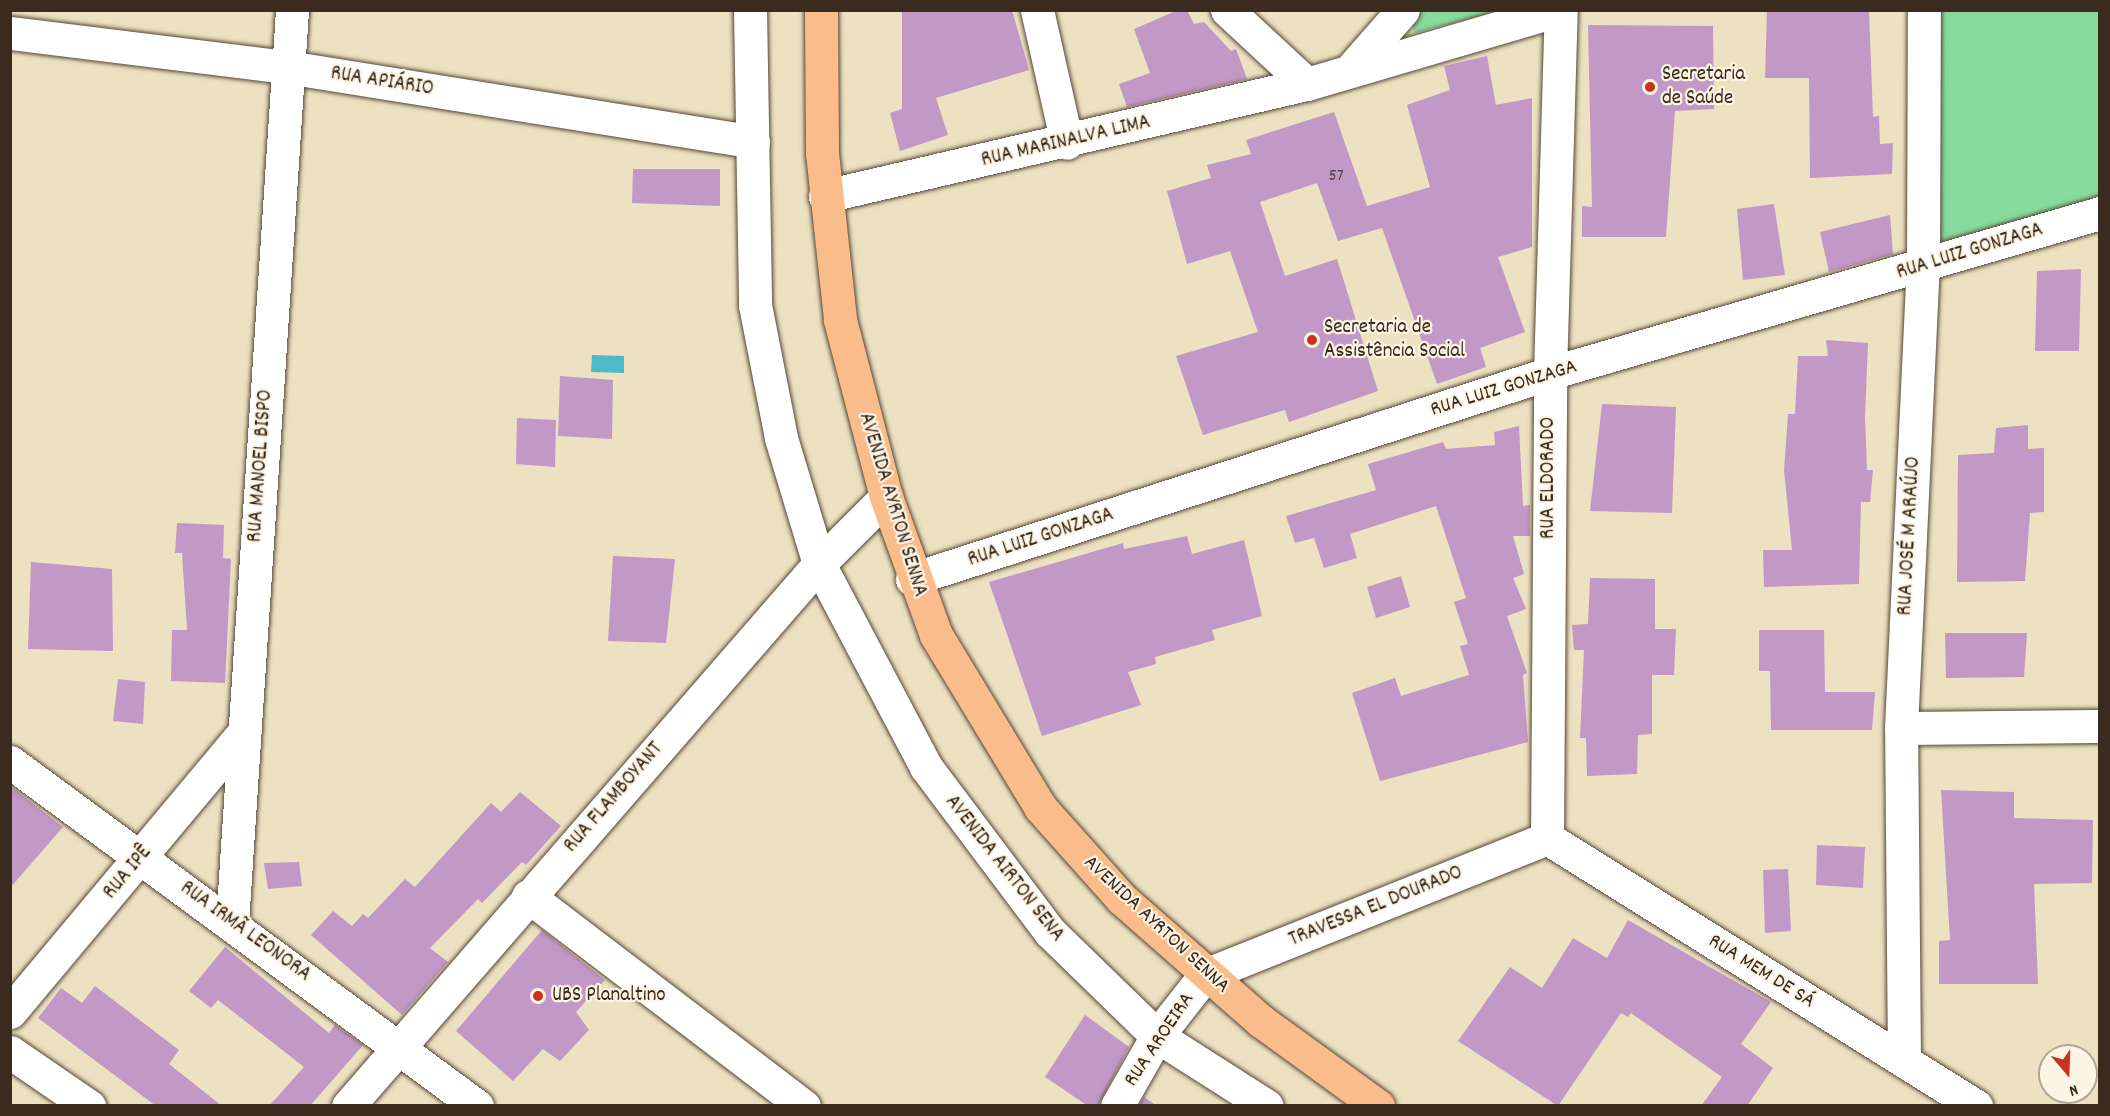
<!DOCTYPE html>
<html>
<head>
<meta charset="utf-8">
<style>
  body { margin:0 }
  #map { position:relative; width:2110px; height:1116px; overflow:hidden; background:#ece1c0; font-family:Dekko,sans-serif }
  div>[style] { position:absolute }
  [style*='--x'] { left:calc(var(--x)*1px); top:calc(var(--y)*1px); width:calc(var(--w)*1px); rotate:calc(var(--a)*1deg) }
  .green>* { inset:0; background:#87db9d }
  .water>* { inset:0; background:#4ebac9 }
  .building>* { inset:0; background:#c298c6 }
  .roads { filter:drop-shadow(0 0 2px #564536) drop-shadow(0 0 2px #564536) }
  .minor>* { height:33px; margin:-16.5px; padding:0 16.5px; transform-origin:16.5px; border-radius:16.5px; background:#fff }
  .highway>* { height:33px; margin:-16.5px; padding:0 16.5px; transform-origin:16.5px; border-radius:16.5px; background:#fabc8b }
  .dots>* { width:16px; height:16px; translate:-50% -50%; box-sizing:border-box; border:3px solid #fcf5e5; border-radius:50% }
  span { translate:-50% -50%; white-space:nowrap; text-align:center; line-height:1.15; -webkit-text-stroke:4.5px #fcf5e5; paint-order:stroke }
  .number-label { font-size:18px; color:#5d4648 }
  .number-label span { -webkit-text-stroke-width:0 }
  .poi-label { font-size:21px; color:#3b2a1e }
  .left { translate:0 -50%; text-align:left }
  .street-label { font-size:21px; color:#3b2a1e }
  .frame { position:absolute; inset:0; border:12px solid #3b2a1e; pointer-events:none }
  .north { position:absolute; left:2038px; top:1044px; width:60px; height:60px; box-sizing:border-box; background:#fcf5e5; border:2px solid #afa495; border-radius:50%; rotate:161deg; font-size:16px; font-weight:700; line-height:24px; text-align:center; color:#3b2a1e }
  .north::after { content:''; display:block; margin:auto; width:21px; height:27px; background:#c8321e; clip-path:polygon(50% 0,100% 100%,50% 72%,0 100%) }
</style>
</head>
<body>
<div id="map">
  <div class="green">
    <i style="clip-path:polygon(1422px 11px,1499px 11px,1414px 33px,1412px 21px)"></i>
    <i style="clip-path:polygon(1936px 11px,2099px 11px,2099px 200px,1936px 249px)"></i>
  </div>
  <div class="water">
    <i style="clip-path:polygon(592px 355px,624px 356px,624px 373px,591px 372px)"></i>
  </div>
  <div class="building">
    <i style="clip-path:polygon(902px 10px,1012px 10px,1029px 70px,936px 98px,948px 135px,900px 151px,890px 113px,902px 109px)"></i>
    <i style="clip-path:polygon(1178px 10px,1187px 10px,1194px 24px,1204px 22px,1231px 51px,1236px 49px,1247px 79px,1127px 107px,1119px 84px,1150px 73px,1134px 29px)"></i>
    <i style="clip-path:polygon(1767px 10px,1869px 10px,1873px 117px,1879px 116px,1880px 144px,1893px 143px,1892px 174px,1810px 178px,1809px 78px,1765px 78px)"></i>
    <i style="clip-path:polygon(1588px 25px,1713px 26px,1714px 109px,1675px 111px,1666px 237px,1582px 237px,1582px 206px,1592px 207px)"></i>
    <i style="clip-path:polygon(1487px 56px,1496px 105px,1532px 98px,1532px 247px,1498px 257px,1525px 332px,1480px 348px,1486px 367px,1437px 384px,1382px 228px,1338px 241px,1317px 183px,1260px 202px,1285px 276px,1337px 259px,1378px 391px,1289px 422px,1285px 410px,1203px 435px,1176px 356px,1258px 332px,1230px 251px,1187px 264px,1167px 191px,1211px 178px,1207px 165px,1251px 154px,1246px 140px,1334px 112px,1367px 206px,1430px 187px,1407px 105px,1450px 90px,1444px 66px)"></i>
    <i style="clip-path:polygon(633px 169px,720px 169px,720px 206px,632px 203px)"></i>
    <i style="clip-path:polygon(1774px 204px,1785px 275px,1743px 280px,1737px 209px)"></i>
    <i style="clip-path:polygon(1890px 215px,1893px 254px,1829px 272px,1820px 232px)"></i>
    <i style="clip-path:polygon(2081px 269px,2079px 351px,2035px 351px,2037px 271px)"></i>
    <i style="clip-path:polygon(1826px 340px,1868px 343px,1865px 417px,1867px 470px,1873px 470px,1870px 502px,1861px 502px,1859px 584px,1764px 587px,1763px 550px,1792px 550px,1784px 470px,1788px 414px,1795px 414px,1798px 356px,1828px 356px)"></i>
    <i style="clip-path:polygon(560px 376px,613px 380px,612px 439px,558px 436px)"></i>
    <i style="clip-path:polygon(1602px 404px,1676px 407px,1672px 513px,1590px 511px)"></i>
    <i style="clip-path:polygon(517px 418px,556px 420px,555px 467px,516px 464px)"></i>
    <i style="clip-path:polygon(2028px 425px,2028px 449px,2044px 448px,2044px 512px,2030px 513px,2025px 581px,1957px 582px,1958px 455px,1994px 453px,1996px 428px)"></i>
    <i style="clip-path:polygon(1519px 426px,1523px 506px,1530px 505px,1530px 536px,1513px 536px,1524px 574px,1513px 578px,1526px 609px,1507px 616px,1527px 673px,1523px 675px,1528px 742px,1380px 781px,1352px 693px,1395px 678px,1401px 696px,1469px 675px,1460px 646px,1468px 644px,1454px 602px,1466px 598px,1436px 506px,1350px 534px,1357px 558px,1324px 568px,1314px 538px,1295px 543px,1286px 516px,1376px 490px,1368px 464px,1443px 442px,1446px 449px,1495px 445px,1494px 432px)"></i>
    <i style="clip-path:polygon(177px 523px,224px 525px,223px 558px,231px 559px,225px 683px,171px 681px,172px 630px,187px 630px,182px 553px,175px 553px)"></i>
    <i style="clip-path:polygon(1187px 536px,1192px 554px,1244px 540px,1262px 616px,1212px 630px,1215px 640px,1155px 657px,1156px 664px,1128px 672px,1141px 705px,1042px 736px,989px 582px,1123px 543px,1124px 549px)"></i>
    <i style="clip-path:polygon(613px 556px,675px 559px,666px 643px,608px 641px)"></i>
    <i style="clip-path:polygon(31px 562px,112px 569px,113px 651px,28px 649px)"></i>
    <i style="clip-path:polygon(1401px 576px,1410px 607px,1376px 618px,1367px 587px)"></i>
    <i style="clip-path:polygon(1590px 578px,1655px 579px,1655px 629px,1676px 629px,1674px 675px,1652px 675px,1652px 734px,1638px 735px,1637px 774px,1587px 776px,1586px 738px,1580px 738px,1584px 650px,1574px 650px,1572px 625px,1588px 624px)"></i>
    <i style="clip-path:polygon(1759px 630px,1824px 630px,1825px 692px,1875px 692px,1872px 730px,1771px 730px,1770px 671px,1759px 671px)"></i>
    <i style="clip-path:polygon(1945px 633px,2027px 633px,2024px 677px,1946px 678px)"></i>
    <i style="clip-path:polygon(118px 679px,145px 682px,143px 724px,113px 721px)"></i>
    <i style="clip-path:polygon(10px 786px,63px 827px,10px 888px)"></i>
    <i style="clip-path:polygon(1941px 790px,2014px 792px,2014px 818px,2093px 820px,2092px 883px,2034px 884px,2038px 984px,1939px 984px,1939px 941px,1950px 940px)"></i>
    <i style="clip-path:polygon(520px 792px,561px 826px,526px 865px,522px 862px,482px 903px,478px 899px,430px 948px,448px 962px,402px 1015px,311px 935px,333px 911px,352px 926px,363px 914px,368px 918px,405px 879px,415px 887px,491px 803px,501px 812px)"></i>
    <i style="clip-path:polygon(1817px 845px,1865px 847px,1863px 888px,1816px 885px)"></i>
    <i style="clip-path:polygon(299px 862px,302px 886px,268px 889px,264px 863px)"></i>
    <i style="clip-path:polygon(1788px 869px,1791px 931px,1765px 933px,1763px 870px)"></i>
    <i style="clip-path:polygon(1628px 920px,1771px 1002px,1741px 1044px,1773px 1068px,1747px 1106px,1701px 1106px,1722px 1077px,1631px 1013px,1628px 1017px,1621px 1013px,1558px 1106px,1458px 1041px,1510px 967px,1542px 988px,1573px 938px,1607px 958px)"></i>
    <i style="clip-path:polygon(542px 930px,605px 980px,576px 1012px,589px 1030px,560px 1061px,543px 1049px,513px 1081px,456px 1031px)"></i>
    <i style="clip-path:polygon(225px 947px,329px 1033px,335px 1025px,363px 1045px,310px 1106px,269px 1106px,304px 1067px,218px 1000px,211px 1008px,189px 991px)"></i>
    <i style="clip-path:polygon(95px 986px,179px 1050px,169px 1064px,222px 1106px,156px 1106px,38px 1018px,61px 988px,82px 1003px)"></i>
    <i style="clip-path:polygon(1085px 1015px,1129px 1047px,1098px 1106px,1088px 1106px,1045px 1077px)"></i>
    <i style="clip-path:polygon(1144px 1097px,1157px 1106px,1139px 1106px)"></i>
  </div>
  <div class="roads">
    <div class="minor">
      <i style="--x:750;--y:10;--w:295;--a:89"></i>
      <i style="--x:755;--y:305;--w:136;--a:78.9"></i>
      <i style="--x:781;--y:438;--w:132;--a:73.2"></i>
      <i style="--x:819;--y:564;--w:229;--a:62.2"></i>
      <i style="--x:926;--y:767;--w:206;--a:53.1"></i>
      <i style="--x:1050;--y:932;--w:149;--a:44.2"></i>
      <i style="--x:1157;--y:1036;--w:130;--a:32.5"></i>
      <i style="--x:1037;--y:10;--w:136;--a:77.3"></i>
      <i style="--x:1227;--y:10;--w:109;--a:42.8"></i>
      <i style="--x:10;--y:33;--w:279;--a:7"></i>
      <i style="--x:287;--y:67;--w:472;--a:9.1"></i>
      <i style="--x:1352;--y:68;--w:77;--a:-48.7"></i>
      <i style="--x:825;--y:196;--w:495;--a:-13.1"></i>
      <i style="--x:1307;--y:84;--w:263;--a:-16.4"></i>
      <i style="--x:912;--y:579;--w:670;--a:-17.89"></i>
      <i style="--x:1550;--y:373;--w:573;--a:-16.22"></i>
      <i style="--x:1901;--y:728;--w:199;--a:-0.6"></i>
      <i style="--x:10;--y:762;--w:580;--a:36.38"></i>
      <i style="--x:1547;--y:838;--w:465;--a:-89.6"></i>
      <i style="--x:1550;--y:373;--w:363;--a:-88.3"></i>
      <i style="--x:1547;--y:838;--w:506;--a:31.99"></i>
      <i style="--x:528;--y:896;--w:347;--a:37.3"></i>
      <i style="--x:232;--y:923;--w:915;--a:-86.24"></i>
      <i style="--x:10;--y:1012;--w:365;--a:-50.1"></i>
      <i style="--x:10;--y:1052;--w:96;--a:34.4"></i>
      <i style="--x:1904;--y:1061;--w:333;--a:-90.5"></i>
      <i style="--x:1901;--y:728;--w:462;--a:-87.3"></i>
      <i style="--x:1923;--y:267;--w:257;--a:-89.8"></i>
      <i style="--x:348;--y:1106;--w:718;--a:-49.01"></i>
      <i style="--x:819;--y:564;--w:95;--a:-45"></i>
      <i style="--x:1117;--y:1106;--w:81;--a:-60.3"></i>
      <i style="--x:1157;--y:1036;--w:78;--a:-51.8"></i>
      <i style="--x:1205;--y:975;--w:368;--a:-21.8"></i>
    </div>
    <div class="highway">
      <i style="--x:821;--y:10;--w:143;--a:89.6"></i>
      <i style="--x:822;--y:153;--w:168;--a:83.8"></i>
      <i style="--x:840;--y:320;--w:183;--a:75.4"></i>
      <i style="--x:886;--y:497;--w:147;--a:70.1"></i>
      <i style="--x:936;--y:635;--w:201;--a:58.8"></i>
      <i style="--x:1040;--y:807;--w:123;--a:48.3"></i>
      <i style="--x:1122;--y:899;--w:185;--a:41.3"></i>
      <i style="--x:1261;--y:1021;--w:145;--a:36"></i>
    </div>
  </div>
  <div class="dots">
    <i style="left:1650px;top:87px;background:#c8321e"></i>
    <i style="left:1312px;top:340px;background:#c8321e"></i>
    <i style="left:538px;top:996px;background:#c8321e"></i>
  </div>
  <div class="number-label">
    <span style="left:1336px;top:177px">57</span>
  </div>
  <div class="poi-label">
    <span class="left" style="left:1662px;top:87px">Secretaria<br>de Saúde</span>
    <span class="left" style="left:1324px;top:340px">Secretaria de<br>Assistência Social</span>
    <span class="left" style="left:552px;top:996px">UBS Planaltino</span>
  </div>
  <div class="street-label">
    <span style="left:382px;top:82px;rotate:9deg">RUA APIÁRIO</span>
    <span style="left:1066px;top:142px;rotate:-13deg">RUA MARINALVA LIMA</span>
    <span style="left:1970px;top:252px;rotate:-17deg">RUA LUIZ GONZAGA</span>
    <span style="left:1504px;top:389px;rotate:-17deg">RUA LUIZ GONZAGA</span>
    <span style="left:261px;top:466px;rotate:-86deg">RUA MANOEL BISPO</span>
    <span style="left:1549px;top:478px;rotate:-90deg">RUA ELDORADO</span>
    <span style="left:892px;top:505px;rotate:73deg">AVENIDA AYRTON SENNA</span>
    <span style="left:1910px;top:536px;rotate:-87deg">RUA JOSÉ M ARAÚJO</span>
    <span style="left:1041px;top:538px;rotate:-18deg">RUA LUIZ GONZAGA</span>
    <span style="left:614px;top:798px;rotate:-49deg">RUA FLAMBOYANT</span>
    <span style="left:1004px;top:869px;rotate:52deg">AVENIDA AIRTON SENA</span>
    <span style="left:128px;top:873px;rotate:-50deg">RUA IPÊ</span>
    <span style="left:1376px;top:907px;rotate:-22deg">TRAVESSA EL DOURADO</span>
    <span style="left:1156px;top:925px;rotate:43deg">AVENIDA AYRTON SENNA</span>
    <span style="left:245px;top:932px;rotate:36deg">RUA IRMÃ LEONORA</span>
    <span style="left:1761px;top:972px;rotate:32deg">RUA MEM DE SÁ</span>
    <span style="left:1160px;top:1040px;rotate:-56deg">RUA AROEIRA</span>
  </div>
  <div class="frame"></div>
  <div class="north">N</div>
</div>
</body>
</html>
